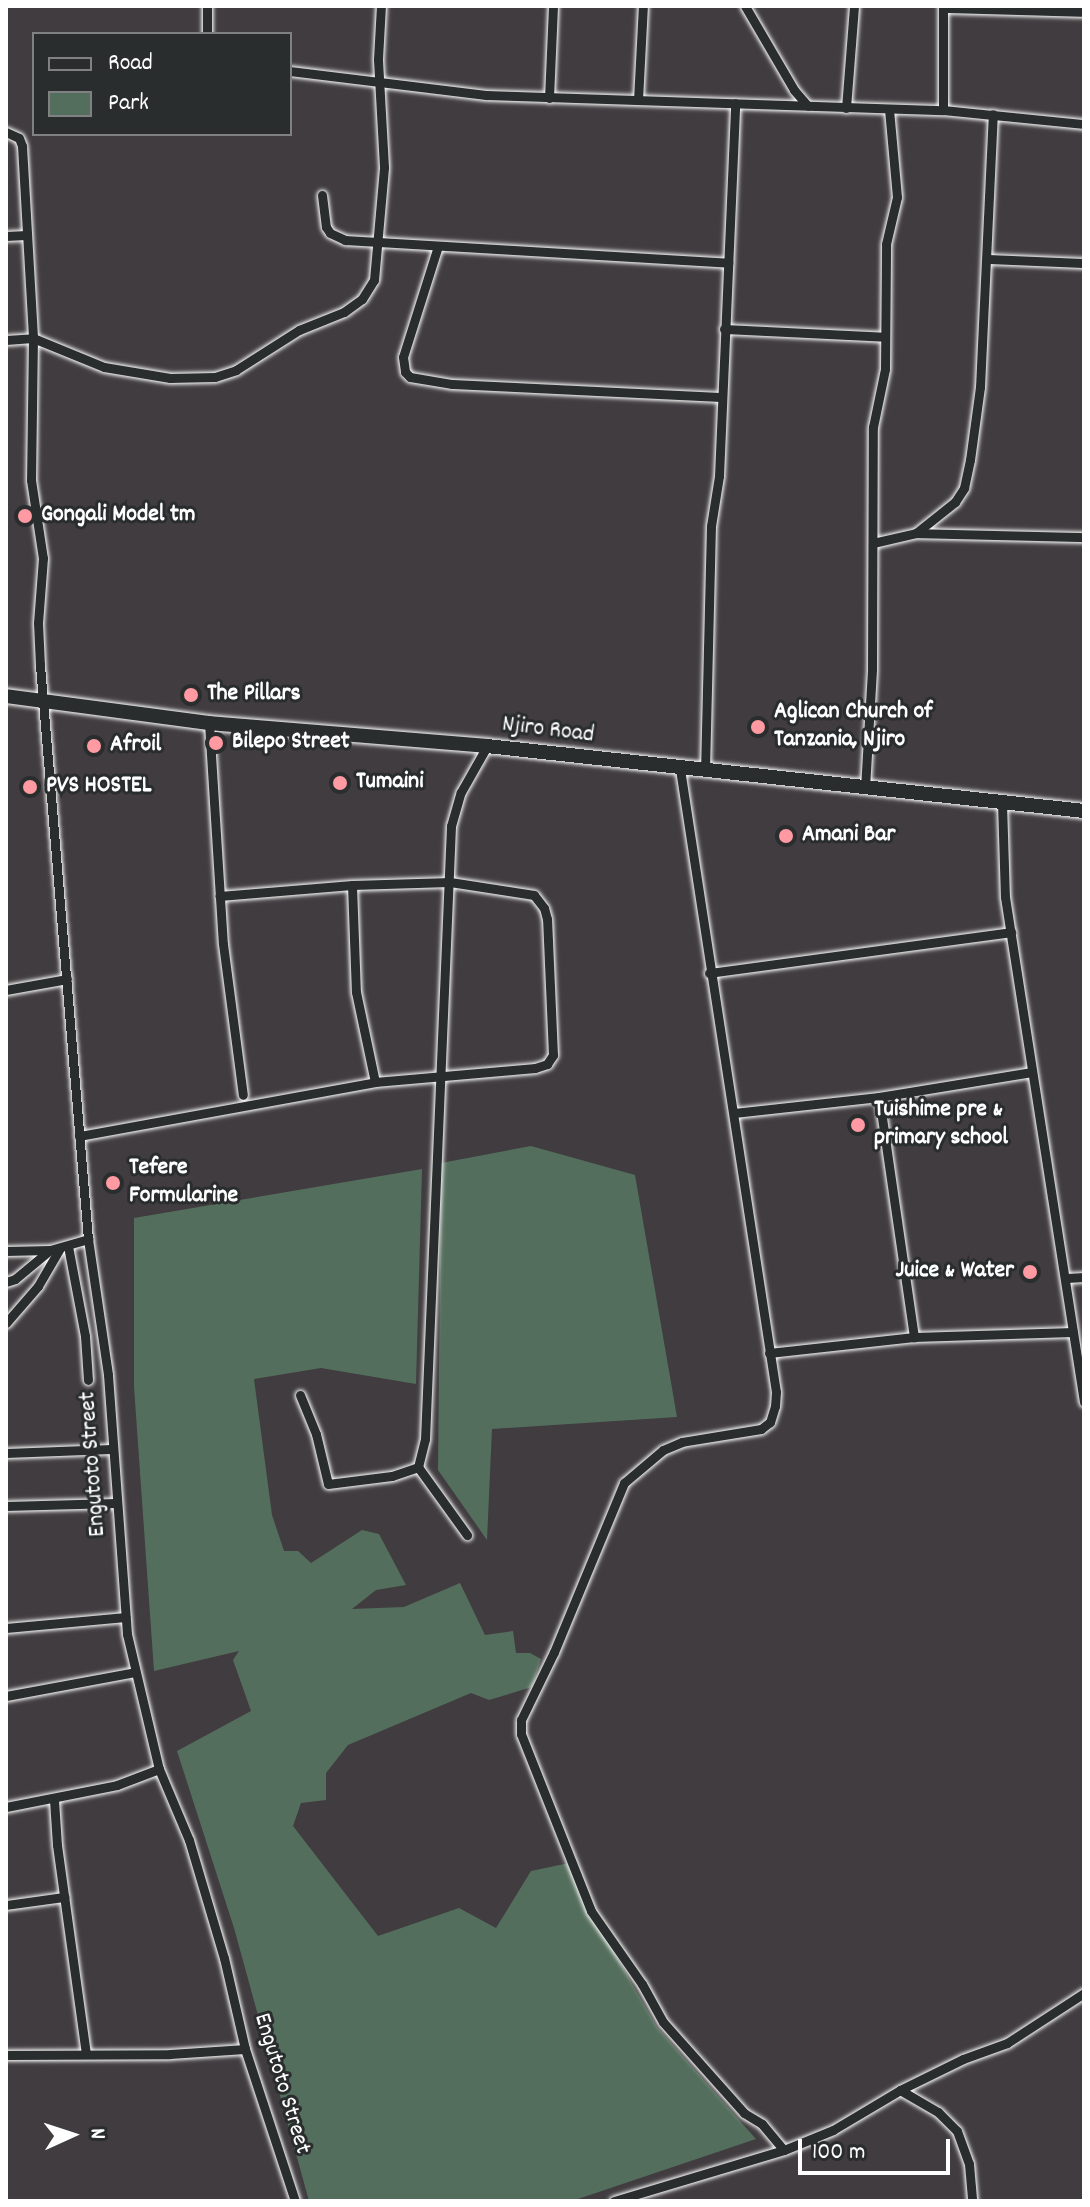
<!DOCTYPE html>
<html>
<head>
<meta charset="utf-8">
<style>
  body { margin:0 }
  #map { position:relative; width:1090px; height:2207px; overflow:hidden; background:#403c3f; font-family:Dekko,sans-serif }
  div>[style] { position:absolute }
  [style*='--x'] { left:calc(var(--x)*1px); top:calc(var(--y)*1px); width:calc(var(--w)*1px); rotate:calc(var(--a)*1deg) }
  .green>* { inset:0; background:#546e5d }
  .roads { filter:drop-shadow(0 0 2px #fff) drop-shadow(0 0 2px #fff) }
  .street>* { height:9px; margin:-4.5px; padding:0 4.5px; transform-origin:4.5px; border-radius:4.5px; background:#2a2d2e }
  .secondary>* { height:14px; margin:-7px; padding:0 7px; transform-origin:7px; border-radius:7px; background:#2a2d2e }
  .dots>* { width:22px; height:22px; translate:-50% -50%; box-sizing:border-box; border:4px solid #2a2d2e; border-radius:50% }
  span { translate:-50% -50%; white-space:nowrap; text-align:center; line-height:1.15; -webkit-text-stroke:6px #2a2d2e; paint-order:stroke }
  .poi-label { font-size:24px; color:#fff; font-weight:700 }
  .left { translate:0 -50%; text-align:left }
  .right { translate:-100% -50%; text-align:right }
  .street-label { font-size:24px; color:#fff }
  .frame { position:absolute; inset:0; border:8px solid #fff; pointer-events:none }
  .legend { position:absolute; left:32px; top:32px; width:260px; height:104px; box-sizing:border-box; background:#2a2d2e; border:2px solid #7f8182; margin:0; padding:10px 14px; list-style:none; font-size:24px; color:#fff }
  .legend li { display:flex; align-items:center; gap:16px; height:40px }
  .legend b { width:40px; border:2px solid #7f8182 }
  .north { position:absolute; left:32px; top:2095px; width:80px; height:80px; -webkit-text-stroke:6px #2a2d2e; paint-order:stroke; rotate:87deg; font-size:22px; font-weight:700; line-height:32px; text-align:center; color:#fff }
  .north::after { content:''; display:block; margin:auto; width:28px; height:36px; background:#fff; clip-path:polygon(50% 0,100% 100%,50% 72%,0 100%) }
  .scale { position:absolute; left:798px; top:2139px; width:152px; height:36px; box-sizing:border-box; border:4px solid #fff; border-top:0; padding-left:10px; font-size:24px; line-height:28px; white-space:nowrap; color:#fff; -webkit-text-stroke:6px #2a2d2e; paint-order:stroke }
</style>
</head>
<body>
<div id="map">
  <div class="green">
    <i style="clip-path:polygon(531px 1146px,635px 1175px,677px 1417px,492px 1429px,487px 1540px,438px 1470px,441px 1163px)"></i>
    <i style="clip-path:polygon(422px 1169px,416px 1384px,321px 1368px,254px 1379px,272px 1515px,284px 1551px,298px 1551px,311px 1563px,362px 1530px,379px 1534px,406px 1585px,376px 1590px,352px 1609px,404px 1607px,460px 1583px,485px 1635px,513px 1631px,516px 1653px,530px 1653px,541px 1659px,532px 1687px,489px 1700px,471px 1693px,348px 1745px,326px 1773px,326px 1800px,301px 1803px,293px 1826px,378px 1936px,459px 1908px,496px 1928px,531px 1871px,569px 1863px,601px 1930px,657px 2027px,756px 2139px,572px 2201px,309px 2201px,234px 1928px,177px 1751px,251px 1711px,233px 1660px,239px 1651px,154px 1671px,134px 1387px,134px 1218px)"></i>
  </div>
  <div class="roads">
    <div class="street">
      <i style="--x:745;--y:6;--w:97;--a:59.7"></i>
      <i style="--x:794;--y:90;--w:21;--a:49"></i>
      <i style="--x:943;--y:6;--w:104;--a:90"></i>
      <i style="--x:943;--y:8;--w:141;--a:1.6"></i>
      <i style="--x:207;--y:34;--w:28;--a:-90"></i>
      <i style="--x:290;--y:71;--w:197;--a:7"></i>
      <i style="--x:486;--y:95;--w:457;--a:1.9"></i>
      <i style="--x:943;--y:110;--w:142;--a:5.7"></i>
      <i style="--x:549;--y:98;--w:92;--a:-87.5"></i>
      <i style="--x:638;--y:100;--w:94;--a:-87"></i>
      <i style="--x:846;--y:108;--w:102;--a:-85.5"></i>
      <i style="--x:6;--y:132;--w:14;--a:25"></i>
      <i style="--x:19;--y:138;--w:9;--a:69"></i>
      <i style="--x:22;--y:146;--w:192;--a:86.7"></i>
      <i style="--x:33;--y:338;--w:142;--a:90.8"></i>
      <i style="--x:31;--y:480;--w:79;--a:81.3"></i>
      <i style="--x:43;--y:558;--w:65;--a:94.4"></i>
      <i style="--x:38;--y:623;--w:42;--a:87.3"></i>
      <i style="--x:40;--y:665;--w:576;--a:85.22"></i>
      <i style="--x:88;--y:1239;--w:137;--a:81.6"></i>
      <i style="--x:108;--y:1375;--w:260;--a:85.8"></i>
      <i style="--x:127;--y:1634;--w:139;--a:76.7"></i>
      <i style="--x:159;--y:1769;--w:77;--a:67.1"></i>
      <i style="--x:189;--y:1840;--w:123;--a:73.5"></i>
      <i style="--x:224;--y:1958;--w:93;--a:77"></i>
      <i style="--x:245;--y:2049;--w:160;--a:71.8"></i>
      <i style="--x:322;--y:195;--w:32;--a:83"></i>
      <i style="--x:326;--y:227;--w:7;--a:56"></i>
      <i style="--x:330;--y:233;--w:17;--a:25"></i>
      <i style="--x:345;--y:240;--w:384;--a:3.4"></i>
      <i style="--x:6;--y:236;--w:20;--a:-3"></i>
      <i style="--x:438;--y:246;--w:116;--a:107.5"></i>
      <i style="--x:403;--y:357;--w:15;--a:82"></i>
      <i style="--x:405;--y:372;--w:7;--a:45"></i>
      <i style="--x:410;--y:377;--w:43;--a:9.5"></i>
      <i style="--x:452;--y:384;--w:269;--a:2.8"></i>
      <i style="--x:987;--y:259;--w:97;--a:2.4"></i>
      <i style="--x:724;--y:329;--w:161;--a:2.8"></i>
      <i style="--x:6;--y:340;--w:27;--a:-4"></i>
      <i style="--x:33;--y:338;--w:77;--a:22.2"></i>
      <i style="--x:104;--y:367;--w:67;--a:9.5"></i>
      <i style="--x:170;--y:378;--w:45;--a:-1.3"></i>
      <i style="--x:215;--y:377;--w:22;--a:-18"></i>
      <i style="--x:236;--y:370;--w:75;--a:-32.4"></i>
      <i style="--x:299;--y:330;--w:48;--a:-21.8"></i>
      <i style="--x:344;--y:312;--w:22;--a:-36"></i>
      <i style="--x:362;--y:299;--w:22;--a:-58"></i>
      <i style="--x:374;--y:280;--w:113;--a:-84.9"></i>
      <i style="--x:384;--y:167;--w:108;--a:-93.2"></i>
      <i style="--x:378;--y:59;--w:53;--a:-86.8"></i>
      <i style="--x:916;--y:533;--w:50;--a:-38.5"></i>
      <i style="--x:955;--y:502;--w:17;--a:-57"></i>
      <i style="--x:964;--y:488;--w:29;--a:-78"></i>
      <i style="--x:970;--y:460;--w:74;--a:-82.2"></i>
      <i style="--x:980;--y:387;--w:273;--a:-87.3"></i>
      <i style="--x:873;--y:543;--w:44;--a:-13.1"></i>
      <i style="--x:916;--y:533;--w:168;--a:1.4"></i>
      <i style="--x:209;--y:723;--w:221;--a:86.4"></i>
      <i style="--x:223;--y:944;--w:152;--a:82.5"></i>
      <i style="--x:680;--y:769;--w:630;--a:81.24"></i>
      <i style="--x:776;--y:1392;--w:14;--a:94"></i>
      <i style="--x:775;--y:1406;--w:17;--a:107"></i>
      <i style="--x:770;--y:1422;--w:11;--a:142"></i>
      <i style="--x:761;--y:1429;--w:80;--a:170.7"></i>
      <i style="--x:682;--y:1442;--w:21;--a:157"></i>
      <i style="--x:663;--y:1450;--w:51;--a:139.8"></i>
      <i style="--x:624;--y:1483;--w:183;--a:112.5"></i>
      <i style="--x:554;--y:1652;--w:76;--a:115.9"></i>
      <i style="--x:521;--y:1720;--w:14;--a:90"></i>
      <i style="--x:521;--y:1734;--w:190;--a:68.4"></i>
      <i style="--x:591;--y:1911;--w:89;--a:55.1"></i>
      <i style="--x:642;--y:1984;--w:43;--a:61.1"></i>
      <i style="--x:663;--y:2022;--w:122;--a:48.3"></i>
      <i style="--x:744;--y:2113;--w:21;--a:31"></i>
      <i style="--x:762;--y:2124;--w:34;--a:50"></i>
      <i style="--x:705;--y:771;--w:245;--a:-88.6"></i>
      <i style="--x:711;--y:526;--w:51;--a:-80.9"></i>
      <i style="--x:719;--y:476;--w:373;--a:-87.5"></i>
      <i style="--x:865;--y:788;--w:119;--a:-86.6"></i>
      <i style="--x:872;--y:669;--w:242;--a:-89.8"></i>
      <i style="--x:873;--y:427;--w:59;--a:-78.3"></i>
      <i style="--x:885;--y:369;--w:125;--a:-89.5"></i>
      <i style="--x:886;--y:244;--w:48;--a:-76.8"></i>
      <i style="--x:897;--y:197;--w:88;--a:-95.2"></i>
      <i style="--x:1002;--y:803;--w:94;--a:88.2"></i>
      <i style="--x:1005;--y:897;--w:511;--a:81.11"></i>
      <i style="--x:352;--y:885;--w:107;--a:87.9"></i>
      <i style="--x:356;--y:992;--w:92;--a:78.1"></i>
      <i style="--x:709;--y:973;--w:305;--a:-7.7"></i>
      <i style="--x:6;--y:990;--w:62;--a:-10.2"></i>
      <i style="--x:879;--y:1097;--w:243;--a:81.7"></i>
      <i style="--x:734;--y:1113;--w:146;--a:-6.3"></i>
      <i style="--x:879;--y:1097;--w:155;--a:-9.3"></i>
      <i style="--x:79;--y:1136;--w:301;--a:-10.3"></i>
      <i style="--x:375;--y:1082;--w:161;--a:-5"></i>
      <i style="--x:535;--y:1068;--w:13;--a:-18"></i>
      <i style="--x:547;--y:1064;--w:11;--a:-56"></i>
      <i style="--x:553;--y:1055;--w:136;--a:-92.5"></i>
      <i style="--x:547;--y:919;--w:11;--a:-105"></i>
      <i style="--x:544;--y:908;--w:16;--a:-128"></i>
      <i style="--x:534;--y:895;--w:85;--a:-171.2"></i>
      <i style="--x:450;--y:882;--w:98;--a:178.2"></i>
      <i style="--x:352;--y:885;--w:133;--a:175.3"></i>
      <i style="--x:68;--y:1246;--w:92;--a:79.3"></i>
      <i style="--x:85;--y:1336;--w:44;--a:86.1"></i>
      <i style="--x:6;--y:1251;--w:44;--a:-1.3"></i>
      <i style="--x:50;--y:1250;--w:40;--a:-16"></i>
      <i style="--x:1067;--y:1278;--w:17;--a:-3"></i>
      <i style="--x:6;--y:1282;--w:9;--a:-18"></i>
      <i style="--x:15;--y:1279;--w:45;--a:-39.6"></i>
      <i style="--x:6;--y:1323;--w:49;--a:-49.1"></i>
      <i style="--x:38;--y:1286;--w:44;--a:-59.9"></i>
      <i style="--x:769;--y:1353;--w:146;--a:-6.3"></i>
      <i style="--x:914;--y:1337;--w:159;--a:-1.8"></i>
      <i style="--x:300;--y:1395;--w:42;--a:67.7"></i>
      <i style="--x:316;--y:1434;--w:51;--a:76.5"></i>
      <i style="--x:328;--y:1484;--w:64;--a:-7.1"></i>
      <i style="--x:392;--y:1476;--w:28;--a:-19"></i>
      <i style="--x:418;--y:1467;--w:29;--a:-76"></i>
      <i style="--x:425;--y:1439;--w:614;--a:-87.57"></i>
      <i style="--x:451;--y:826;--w:35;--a:-74"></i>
      <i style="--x:461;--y:792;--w:53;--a:-60.5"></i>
      <i style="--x:6;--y:1453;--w:105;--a:-2.2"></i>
      <i style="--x:418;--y:1467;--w:84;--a:54.2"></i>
      <i style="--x:6;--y:1506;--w:109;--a:-1.6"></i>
      <i style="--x:6;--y:1628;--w:120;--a:-5.3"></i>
      <i style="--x:6;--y:1696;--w:131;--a:-10.5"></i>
      <i style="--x:54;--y:1800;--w:45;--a:86.2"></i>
      <i style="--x:57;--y:1845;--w:210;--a:82.1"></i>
      <i style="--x:6;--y:1807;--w:113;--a:-11.2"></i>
      <i style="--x:117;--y:1785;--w:45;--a:-20.9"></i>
      <i style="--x:6;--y:1905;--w:59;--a:-7.9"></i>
      <i style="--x:6;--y:2055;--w:164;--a:-0.3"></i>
      <i style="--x:170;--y:2054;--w:75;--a:-3.8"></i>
      <i style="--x:900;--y:2090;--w:44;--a:30.1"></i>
      <i style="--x:938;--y:2112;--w:27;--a:45"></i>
      <i style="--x:957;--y:2131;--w:35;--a:70"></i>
      <i style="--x:969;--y:2164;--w:37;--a:85"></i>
      <i style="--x:614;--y:2201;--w:177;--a:-16.7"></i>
      <i style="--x:784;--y:2150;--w:53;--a:-22.2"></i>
      <i style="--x:833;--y:2130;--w:78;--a:-30.8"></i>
      <i style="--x:900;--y:2090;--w:70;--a:-26.2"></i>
      <i style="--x:963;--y:2059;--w:47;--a:-20"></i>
      <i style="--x:1007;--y:2043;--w:92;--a:-33"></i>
    </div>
    <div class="secondary">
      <i style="--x:6;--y:696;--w:205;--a:7.6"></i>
      <i style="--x:209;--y:723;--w:279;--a:4.7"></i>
      <i style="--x:487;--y:746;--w:601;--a:6.21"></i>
    </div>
  </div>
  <div class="dots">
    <i style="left:25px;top:516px;background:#ff9aa2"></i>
    <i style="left:191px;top:695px;background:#ff9aa2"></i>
    <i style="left:758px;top:727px;background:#ff9aa2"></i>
    <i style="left:216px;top:743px;background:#ff9aa2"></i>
    <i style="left:94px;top:746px;background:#ff9aa2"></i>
    <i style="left:340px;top:783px;background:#ff9aa2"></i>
    <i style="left:30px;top:787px;background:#ff9aa2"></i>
    <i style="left:786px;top:836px;background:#ff9aa2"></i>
    <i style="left:858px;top:1125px;background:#ff9aa2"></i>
    <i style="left:113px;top:1183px;background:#ff9aa2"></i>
    <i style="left:1030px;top:1272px;background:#ff9aa2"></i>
  </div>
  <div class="poi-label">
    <span class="left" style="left:41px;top:516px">Gongali Model tm</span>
    <span class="left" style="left:207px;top:695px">The Pillars</span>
    <span class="left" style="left:774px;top:727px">Aglican Church of<br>Tanzania, Njiro</span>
    <span class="left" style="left:232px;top:743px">Bilepo Street</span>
    <span class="left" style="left:110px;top:746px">Afroil</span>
    <span class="left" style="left:356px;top:783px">Tumaini</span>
    <span class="left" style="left:46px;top:787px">PVS HOSTEL</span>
    <span class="left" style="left:802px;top:836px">Amani Bar</span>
    <span class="left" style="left:874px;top:1125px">Tuishime pre &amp;<br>primary school</span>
    <span class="left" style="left:129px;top:1183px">Tefere<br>Formularine</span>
    <span class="right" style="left:1014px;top:1272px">Juice &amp; Water</span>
  </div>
  <div class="street-label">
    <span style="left:548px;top:731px;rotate:7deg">Njiro Road</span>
    <span style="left:94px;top:1464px;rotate:-94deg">Engutoto Street</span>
    <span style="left:281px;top:2084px;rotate:73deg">Engutoto Street</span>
  </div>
  <div class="frame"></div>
  <ul class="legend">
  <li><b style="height:10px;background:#2a2d2e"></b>Road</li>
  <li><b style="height:22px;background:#546e5d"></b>Park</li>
  </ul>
  <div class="north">N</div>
  <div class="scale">100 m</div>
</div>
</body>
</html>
